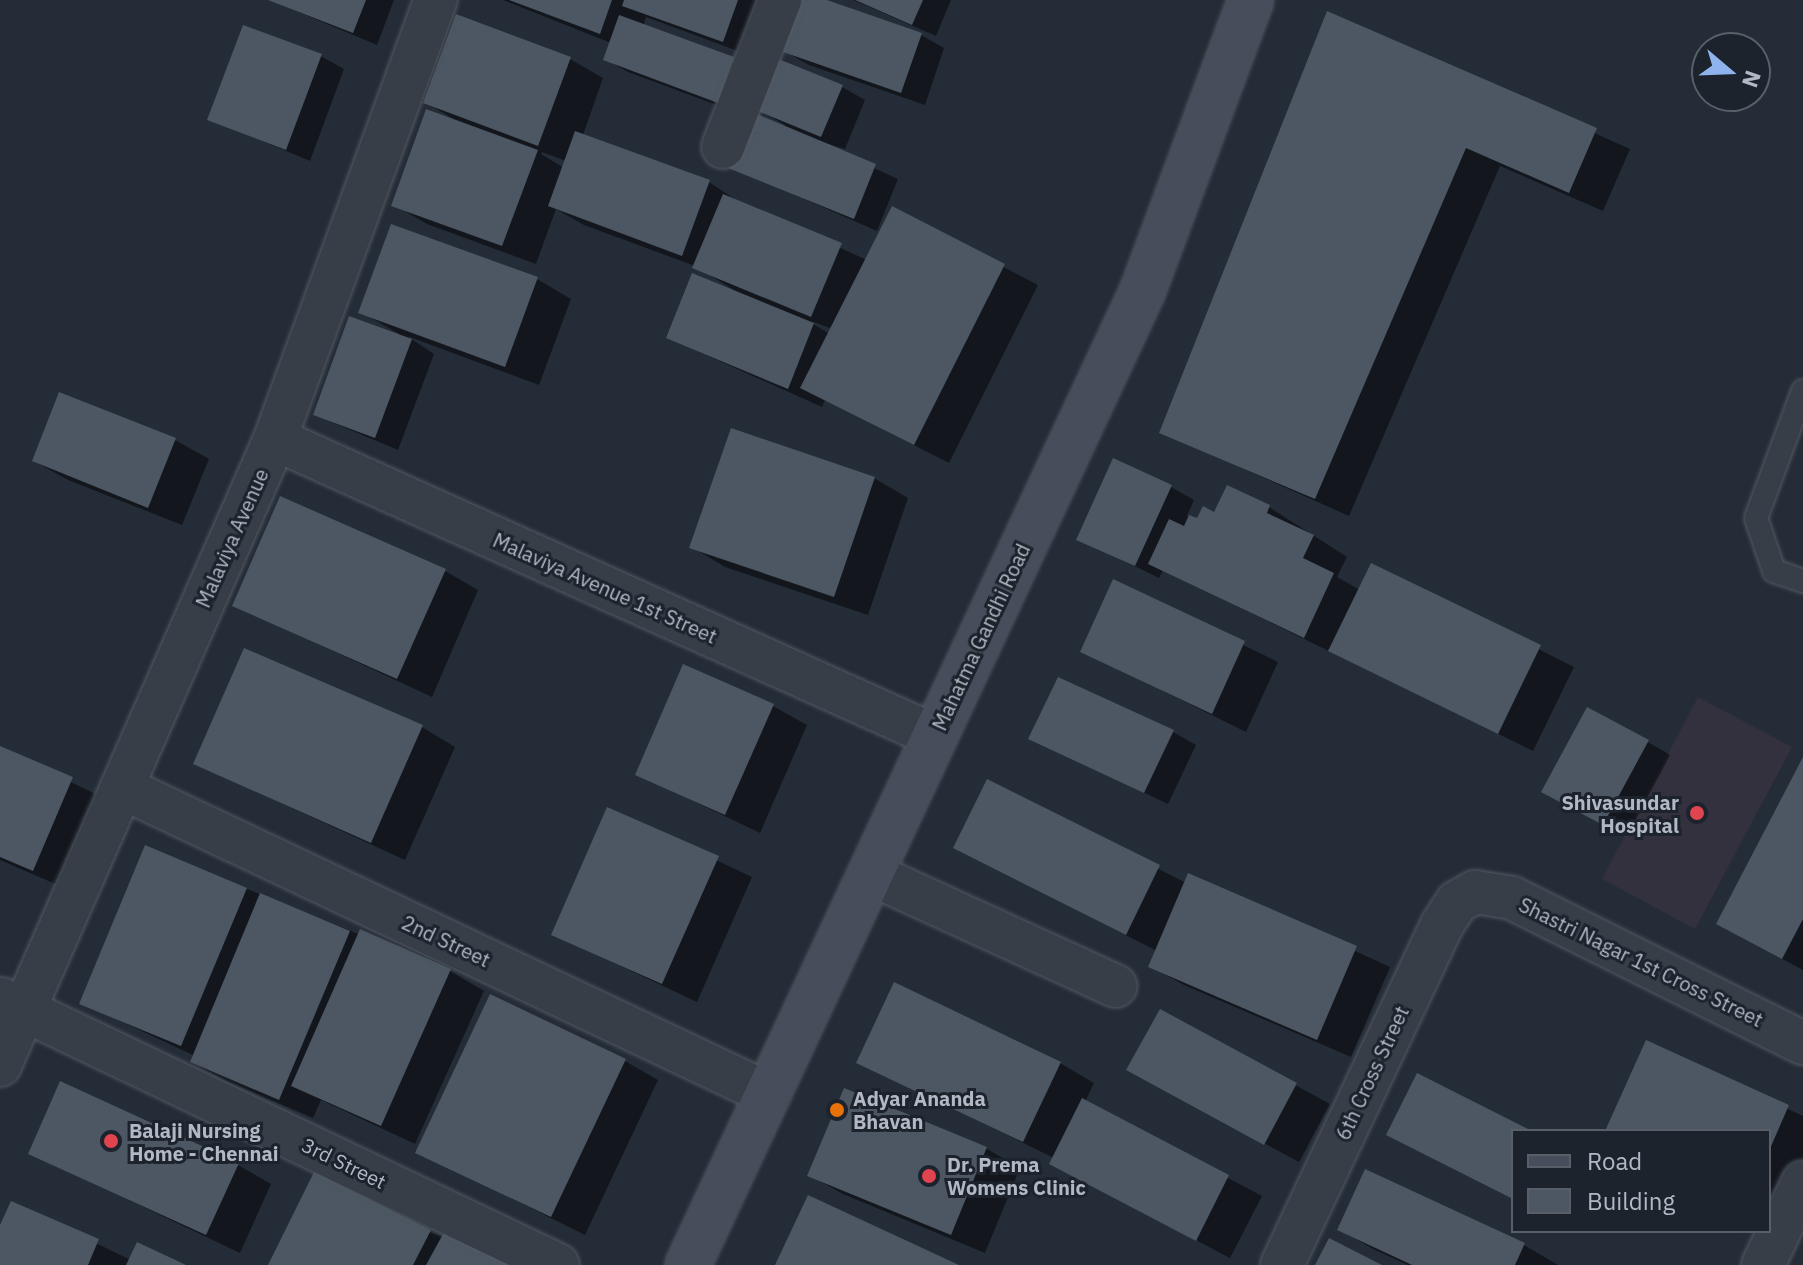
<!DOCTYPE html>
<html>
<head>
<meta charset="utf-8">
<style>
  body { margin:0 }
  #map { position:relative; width:1803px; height:1265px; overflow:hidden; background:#242c37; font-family:"IBM Plex Sans",sans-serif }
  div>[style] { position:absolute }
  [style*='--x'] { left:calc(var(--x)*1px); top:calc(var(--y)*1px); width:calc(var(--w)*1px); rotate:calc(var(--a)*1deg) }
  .medical>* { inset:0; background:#33313d }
  .shadow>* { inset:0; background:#0007 }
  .building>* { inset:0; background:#4c5763 }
  .roads { filter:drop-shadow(0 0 2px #525963) drop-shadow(0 0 2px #525963) }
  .service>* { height:22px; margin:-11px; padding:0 11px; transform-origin:11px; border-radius:11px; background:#373e48 }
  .minor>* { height:42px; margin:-21px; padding:0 21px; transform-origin:21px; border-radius:21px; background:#373e48 }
  .secondary>* { height:44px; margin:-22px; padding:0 22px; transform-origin:22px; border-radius:22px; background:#464e5b }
  .dots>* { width:22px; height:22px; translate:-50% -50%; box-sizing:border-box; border:4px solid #1c232d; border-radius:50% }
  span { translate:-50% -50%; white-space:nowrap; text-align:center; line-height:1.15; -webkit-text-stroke:6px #1c232d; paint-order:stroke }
  .street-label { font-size:20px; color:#b2b9c4 }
  .poi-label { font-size:20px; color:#b2b9c4; font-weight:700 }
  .right { translate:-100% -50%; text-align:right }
  .left { translate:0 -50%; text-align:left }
  .legend { position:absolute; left:1511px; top:1129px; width:260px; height:104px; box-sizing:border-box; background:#1c232d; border:2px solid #585f69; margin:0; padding:10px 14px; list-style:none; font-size:24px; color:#b2b9c4 }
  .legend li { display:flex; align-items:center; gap:16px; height:40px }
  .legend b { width:40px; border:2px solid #585f69 }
  .north { position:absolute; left:1691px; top:32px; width:80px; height:80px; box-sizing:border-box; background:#1c232d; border:2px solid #585f69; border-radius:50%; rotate:109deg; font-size:22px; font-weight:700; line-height:32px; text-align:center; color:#b2b9c4 }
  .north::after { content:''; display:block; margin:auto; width:28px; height:36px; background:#8fb4ed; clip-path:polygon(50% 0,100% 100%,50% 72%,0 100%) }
</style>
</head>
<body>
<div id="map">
  <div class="medical">
    <i style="clip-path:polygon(1698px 697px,1792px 747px,1695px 929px,1602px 879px)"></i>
  </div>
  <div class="shadow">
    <i style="clip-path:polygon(270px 0,394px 0,377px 45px)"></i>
    <i style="clip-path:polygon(503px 0,766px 0,746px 54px,646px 17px,643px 26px,756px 72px,741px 114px,628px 72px,605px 59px,611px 43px)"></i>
    <i style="clip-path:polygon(803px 0,821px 0,921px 35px,944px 48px,925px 105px,809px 65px,786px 52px)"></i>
    <i style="clip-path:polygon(853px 0,951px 0,936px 36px)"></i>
    <i style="clip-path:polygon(1328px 14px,1630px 149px,1603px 211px,1500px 166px,1349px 516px,1161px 432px)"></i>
    <i style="clip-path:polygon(321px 56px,344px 69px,310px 161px,210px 119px)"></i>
    <i style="clip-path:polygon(evenodd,570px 59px,603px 78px,583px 135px,709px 182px,742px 204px,867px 260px,892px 209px,1038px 285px,949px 463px,825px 400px,822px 407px,668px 338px,734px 290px,695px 266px,584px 225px,556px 209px,536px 264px,427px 224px,394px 205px,457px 121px,425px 102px,570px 59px,542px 152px,566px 161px,564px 168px,541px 154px,542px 152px,570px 59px,814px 322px,832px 329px,830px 334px,813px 324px,814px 322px)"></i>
    <i style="clip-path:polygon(842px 87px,865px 100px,845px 149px,803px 136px,898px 179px,877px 231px,731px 167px,785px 125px,757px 109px)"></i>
    <i style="clip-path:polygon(392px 226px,537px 279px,571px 299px,539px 385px,407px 336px,434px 354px,398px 450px,315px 415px,399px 334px,361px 312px)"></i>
    <i style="clip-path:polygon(175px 440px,209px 459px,182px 525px,68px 480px,34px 461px)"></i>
    <i style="clip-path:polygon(874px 478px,908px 498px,868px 615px,725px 567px,692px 547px)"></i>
    <i style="clip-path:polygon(1171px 487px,1194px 500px,1187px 516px,1198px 521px,1269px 507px,1347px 557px,1337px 577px,1360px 590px,1372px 565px,1574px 667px,1533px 751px,1163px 570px,1159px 578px,1079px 539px)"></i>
    <i style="clip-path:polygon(445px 571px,478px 590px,432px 697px,234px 605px)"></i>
    <i style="clip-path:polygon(1114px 582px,1278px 662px,1246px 732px,1082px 651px)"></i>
    <i style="clip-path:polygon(773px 706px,807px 725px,760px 833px,637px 774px)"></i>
    <i style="clip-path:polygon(422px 727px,455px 747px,405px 860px,196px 764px)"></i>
    <i style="clip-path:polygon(1173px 732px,1196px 745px,1168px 804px,1031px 739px)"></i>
    <i style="clip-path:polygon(1648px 742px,1670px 755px,1627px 836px,1566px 804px)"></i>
    <i style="clip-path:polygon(0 748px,106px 799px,67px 889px,0 860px)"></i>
    <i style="clip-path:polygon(1803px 762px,1803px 970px,1752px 943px)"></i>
    <i style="clip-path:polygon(988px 781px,1186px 883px,1189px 875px,1390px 967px,1351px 1057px,1184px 985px,1150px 966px,1157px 951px,955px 848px)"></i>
    <i style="clip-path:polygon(608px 809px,752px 877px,697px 1002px,553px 934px)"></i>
    <i style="clip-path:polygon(146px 848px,450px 971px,484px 991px,415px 1144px,321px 1100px,313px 1118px,226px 1081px,192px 1062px,195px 1056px,82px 1003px)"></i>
    <i style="clip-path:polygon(1161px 1012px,1330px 1104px,1299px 1162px,1162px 1089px)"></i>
    <i style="clip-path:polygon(1647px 1042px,1803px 1116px,1803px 1169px,1769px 1222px,1769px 1131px,1607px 1131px)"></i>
    <i style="clip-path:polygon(625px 1061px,658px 1080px,585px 1235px,418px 1152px)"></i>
    <i style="clip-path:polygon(858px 1062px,1060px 1063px,1094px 1083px,1085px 1102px,1262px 1196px,1230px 1258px,1085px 1182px,1054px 1158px)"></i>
    <i style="clip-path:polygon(845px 1090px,987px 1149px,1020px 1168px,985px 1253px,843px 1194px,809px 1175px)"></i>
    <i style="clip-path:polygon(30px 1153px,238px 1165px,271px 1184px,240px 1253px)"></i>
    <i style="clip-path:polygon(1366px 1171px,1524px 1245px,1558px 1265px,1408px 1265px,1373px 1249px,1339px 1229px)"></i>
    <i style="clip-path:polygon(12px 1203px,131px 1260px,181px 1265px,0 1265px,0 1230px)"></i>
    <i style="clip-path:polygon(430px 1232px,513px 1265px,270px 1265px)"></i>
  </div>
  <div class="building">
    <i style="clip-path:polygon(268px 0,366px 0,353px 33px)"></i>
    <i style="clip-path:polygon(509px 0,612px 0,600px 34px)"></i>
    <i style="clip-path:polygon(624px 0,738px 0,723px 42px,622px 6px)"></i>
    <i style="clip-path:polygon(801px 0,827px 0,922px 33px,901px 93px,783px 52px)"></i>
    <i style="clip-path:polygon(855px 0,923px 0,912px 25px)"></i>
    <i style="clip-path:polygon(1327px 11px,1597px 128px,1569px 193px,1466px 148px,1315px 499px,1159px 433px)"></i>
    <i style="clip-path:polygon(456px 14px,571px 57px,538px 146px,423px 103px)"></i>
    <i style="clip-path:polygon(619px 15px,734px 57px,718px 103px,603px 60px)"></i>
    <i style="clip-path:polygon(243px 25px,322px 54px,286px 150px,207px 120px)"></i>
    <i style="clip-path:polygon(776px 58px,843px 85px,821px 137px,755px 110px)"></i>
    <i style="clip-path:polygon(426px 109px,538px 150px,502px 246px,391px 206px)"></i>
    <i style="clip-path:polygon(752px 112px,876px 164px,854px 219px,728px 168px)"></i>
    <i style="clip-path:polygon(575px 131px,710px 180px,682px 256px,548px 206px)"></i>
    <i style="clip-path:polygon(723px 194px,842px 243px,811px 317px,692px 268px)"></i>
    <i style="clip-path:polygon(892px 206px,1005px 264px,914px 445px,800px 388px)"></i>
    <i style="clip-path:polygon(391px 224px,538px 277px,505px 367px,358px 313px)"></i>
    <i style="clip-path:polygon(692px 273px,814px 323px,788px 389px,666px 338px)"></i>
    <i style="clip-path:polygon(349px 316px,412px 339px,375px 438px,313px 415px)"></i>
    <i style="clip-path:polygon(59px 392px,176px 438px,148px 508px,32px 461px)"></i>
    <i style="clip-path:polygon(731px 428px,875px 477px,834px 597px,689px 548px)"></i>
    <i style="clip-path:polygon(1113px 458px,1172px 485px,1135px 566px,1076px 540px)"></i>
    <i style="clip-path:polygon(1227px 485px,1270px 505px,1267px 513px,1314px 535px,1303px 558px,1334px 573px,1304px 638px,1148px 564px,1169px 519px,1184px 526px,1189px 515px,1197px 518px,1203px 506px,1214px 512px)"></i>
    <i style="clip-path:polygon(280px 496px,446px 569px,397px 679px,232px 606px)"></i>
    <i style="clip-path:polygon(1371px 563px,1541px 645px,1498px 734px,1328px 651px)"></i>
    <i style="clip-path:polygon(1113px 579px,1245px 641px,1212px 714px,1080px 652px)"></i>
    <i style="clip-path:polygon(244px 648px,423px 725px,371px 843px,193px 764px)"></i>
    <i style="clip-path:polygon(683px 664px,774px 704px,725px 815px,635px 775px)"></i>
    <i style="clip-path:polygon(1058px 677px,1174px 730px,1144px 793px,1028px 739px)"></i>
    <i style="clip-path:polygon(1587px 707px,1649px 740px,1603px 825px,1541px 792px)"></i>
    <i style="clip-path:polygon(0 746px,73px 777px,33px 871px,0 857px)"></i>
    <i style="clip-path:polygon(1803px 757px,1803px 919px,1782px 959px,1716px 924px)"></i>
    <i style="clip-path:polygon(987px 779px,1160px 865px,1126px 935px,953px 848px)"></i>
    <i style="clip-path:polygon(607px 807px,719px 856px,662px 984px,551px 935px)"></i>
    <i style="clip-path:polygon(145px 845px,247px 888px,181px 1046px,79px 1004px)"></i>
    <i style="clip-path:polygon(1188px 873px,1357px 946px,1317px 1040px,1148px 967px)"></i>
    <i style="clip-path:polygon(260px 893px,350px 931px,279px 1100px,190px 1062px)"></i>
    <i style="clip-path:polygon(360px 929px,451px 969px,381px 1126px,291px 1086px)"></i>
    <i style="clip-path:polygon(894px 982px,1061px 1062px,1023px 1142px,856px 1063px)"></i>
    <i style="clip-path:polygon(490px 994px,626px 1059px,551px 1217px,415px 1153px)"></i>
    <i style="clip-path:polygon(1160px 1009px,1297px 1083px,1264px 1145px,1126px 1070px)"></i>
    <i style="clip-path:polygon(1646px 1040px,1789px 1105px,1769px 1151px,1769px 1131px,1605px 1131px)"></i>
    <i style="clip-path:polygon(1417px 1073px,1532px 1131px,1513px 1131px,1513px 1199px,1386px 1135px)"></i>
    <i style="clip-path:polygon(60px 1081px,239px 1163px,206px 1235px,28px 1154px)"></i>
    <i style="clip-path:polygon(844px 1088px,987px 1147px,951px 1235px,807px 1176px)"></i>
    <i style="clip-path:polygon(1082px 1098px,1229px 1175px,1196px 1241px,1049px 1164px)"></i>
    <i style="clip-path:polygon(1365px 1169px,1525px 1243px,1515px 1265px,1412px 1265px,1337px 1230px)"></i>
    <i style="clip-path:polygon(314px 1172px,431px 1230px,413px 1265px,268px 1265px)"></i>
    <i style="clip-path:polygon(808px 1195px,959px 1265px,775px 1265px)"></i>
    <i style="clip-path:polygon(11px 1201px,99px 1239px,88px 1265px,0 1265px,0 1225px)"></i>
    <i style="clip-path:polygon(447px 1227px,517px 1265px,426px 1265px)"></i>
    <i style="clip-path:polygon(1329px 1238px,1382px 1265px,1315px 1265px)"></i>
    <i style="clip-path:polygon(137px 1242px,186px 1265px,126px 1265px)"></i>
  </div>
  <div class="roads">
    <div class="service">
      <i style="--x:1803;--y:391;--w:135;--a:110.3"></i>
      <i style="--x:1756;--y:518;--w:56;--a:71.2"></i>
      <i style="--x:1774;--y:571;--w:31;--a:19"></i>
    </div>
    <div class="minor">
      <i style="--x:723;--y:147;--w:158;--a:-68.8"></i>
      <i style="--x:275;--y:439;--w:724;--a:24.23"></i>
      <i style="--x:123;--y:788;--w:715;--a:25.35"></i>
      <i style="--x:871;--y:874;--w:269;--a:24.6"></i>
      <i style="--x:1;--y:999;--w:617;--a:25.53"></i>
      <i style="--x:0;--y:1065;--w:684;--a:-66.28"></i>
      <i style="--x:275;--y:439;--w:468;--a:-69.9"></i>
      <i style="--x:1282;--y:1265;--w:376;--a:-64.8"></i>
      <i style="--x:1442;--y:925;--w:27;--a:-57"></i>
      <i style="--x:1457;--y:902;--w:21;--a:-29"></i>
      <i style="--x:1475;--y:892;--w:37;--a:9"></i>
      <i style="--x:1512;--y:898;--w:325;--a:26.5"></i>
      <i style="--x:1763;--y:1265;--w:92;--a:-64.3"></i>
    </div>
    <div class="secondary">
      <i style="--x:688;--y:1265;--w:1076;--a:-64.98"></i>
      <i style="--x:1143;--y:290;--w:309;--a:-69.6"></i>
    </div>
  </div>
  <div class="dots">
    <i style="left:1697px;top:813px;background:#e0444e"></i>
    <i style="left:837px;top:1110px;background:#e8710a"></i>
    <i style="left:111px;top:1141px;background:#e0444e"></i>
    <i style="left:929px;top:1176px;background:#e0444e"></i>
  </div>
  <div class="street-label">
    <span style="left:232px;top:538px;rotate:-66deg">Malaviya Avenue</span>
    <span style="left:605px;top:588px;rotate:24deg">Malaviya Avenue 1st Street</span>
    <span style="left:981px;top:637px;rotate:-65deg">Mahatma Gandhi Road</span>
    <span style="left:446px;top:941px;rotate:25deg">2nd Street</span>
    <span style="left:1641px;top:962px;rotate:26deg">Shastri Nagar 1st Cross Street</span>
    <span style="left:1372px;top:1073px;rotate:-65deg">6th Cross Street</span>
    <span style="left:344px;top:1163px;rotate:26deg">3rd Street</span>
  </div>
  <div class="poi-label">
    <span class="right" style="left:1679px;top:814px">Shivasundar<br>Hospital</span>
    <span class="left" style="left:853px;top:1110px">Adyar Ananda<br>Bhavan</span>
    <span class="left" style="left:129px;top:1142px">Balaji Nursing<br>Home - Chennai</span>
    <span class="left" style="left:947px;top:1176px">Dr. Prema<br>Womens Clinic</span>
  </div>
  <ul class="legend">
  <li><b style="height:10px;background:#464e5b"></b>Road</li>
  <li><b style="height:22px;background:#4c5763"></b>Building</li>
  </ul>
  <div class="north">N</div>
</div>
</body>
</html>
